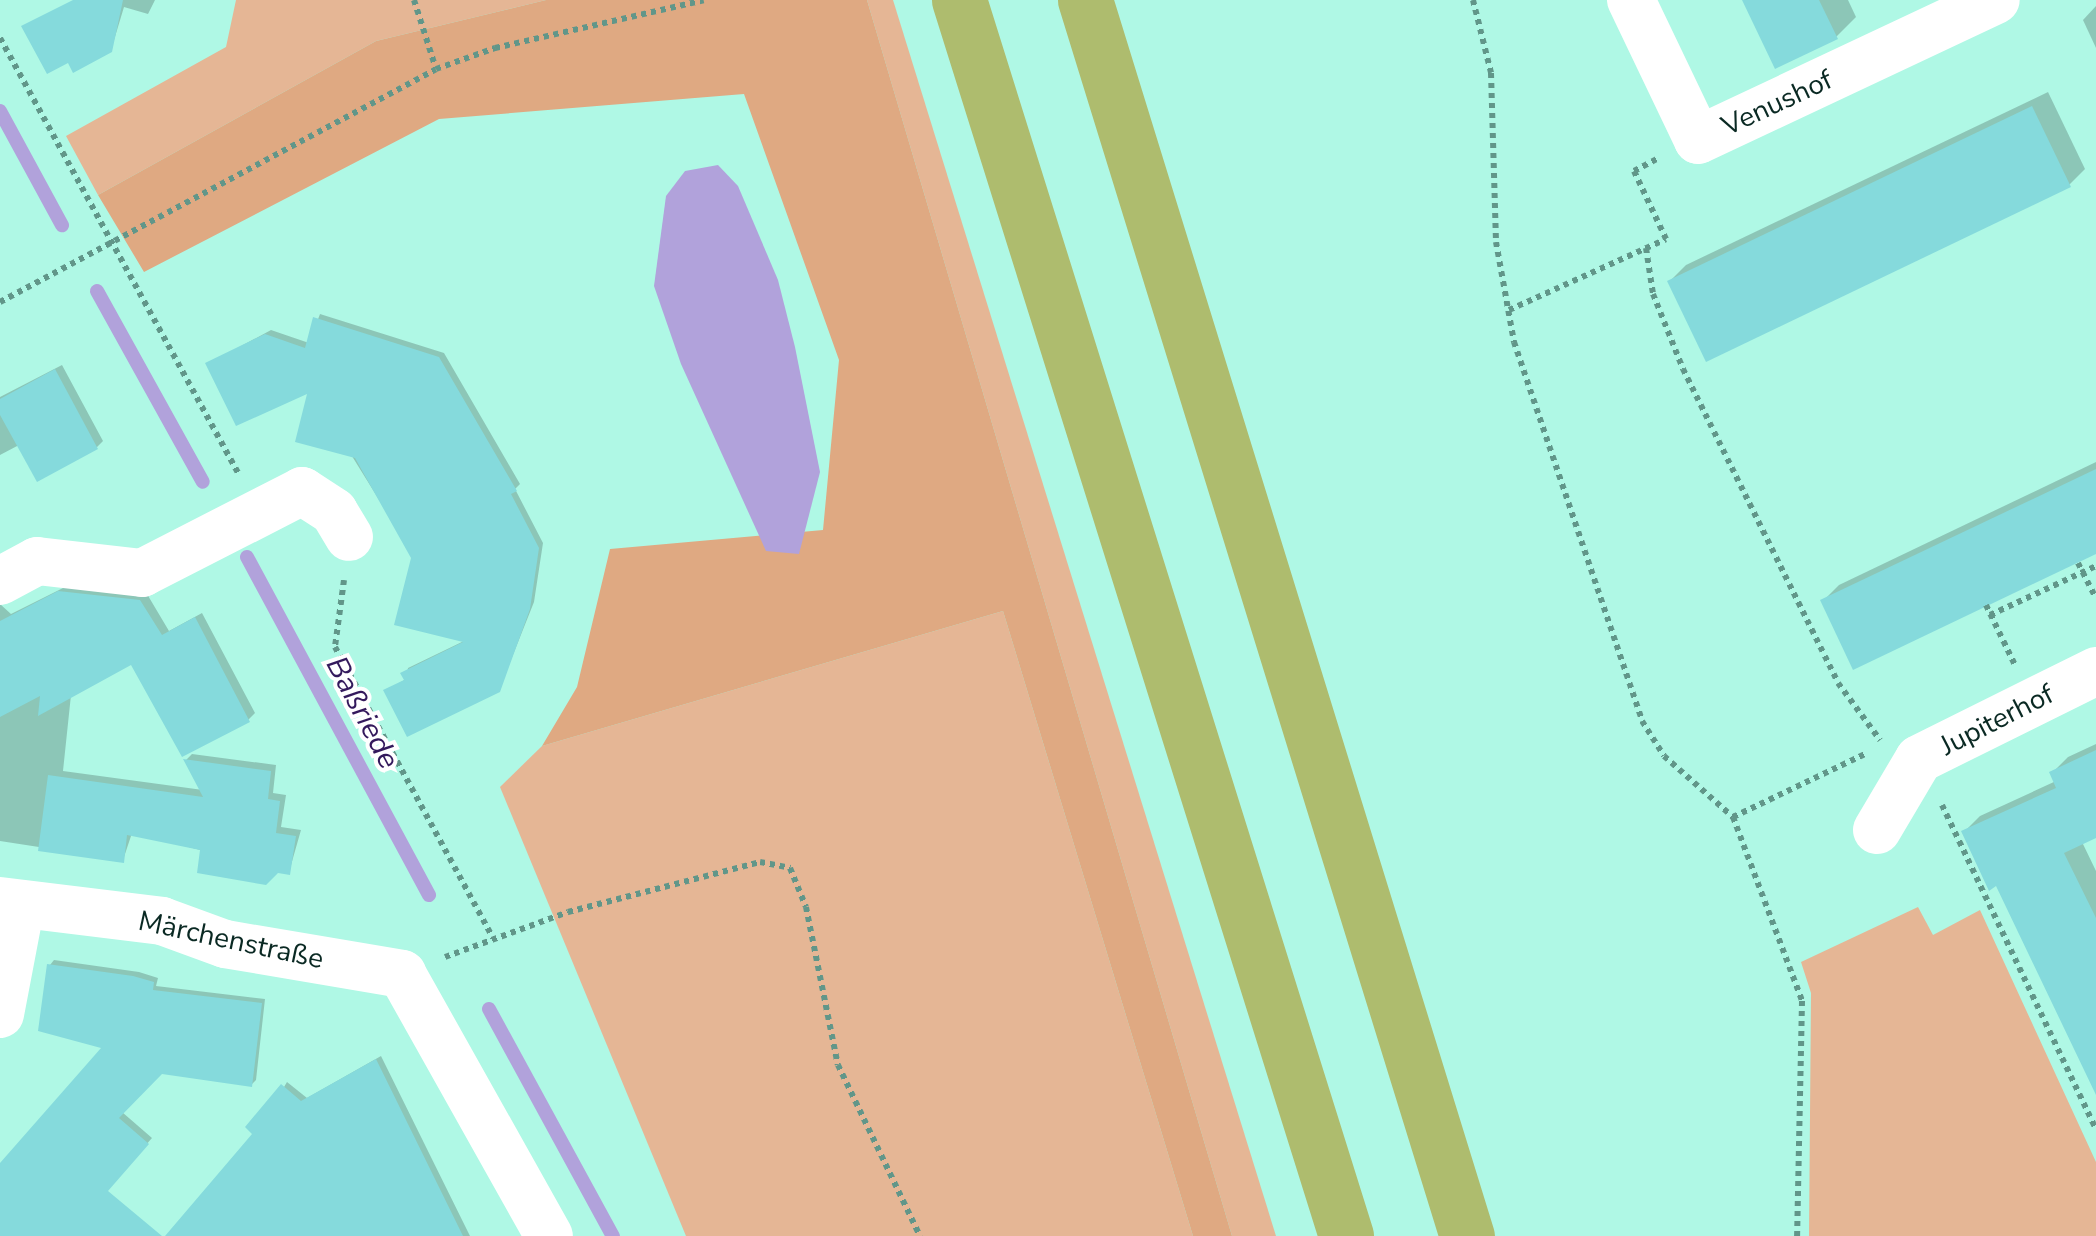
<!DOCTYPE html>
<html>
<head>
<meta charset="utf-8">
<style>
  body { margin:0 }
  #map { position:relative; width:2096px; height:1236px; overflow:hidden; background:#aff8e5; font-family:"Nunito Sans",sans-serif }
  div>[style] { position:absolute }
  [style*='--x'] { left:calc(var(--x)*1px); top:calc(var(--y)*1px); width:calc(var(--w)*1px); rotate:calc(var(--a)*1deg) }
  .green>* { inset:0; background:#e5b695 }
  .forest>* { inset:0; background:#dfa982 }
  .water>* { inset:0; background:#b1a2db }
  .shadow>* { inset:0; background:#0003 }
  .stream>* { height:14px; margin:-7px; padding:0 7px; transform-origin:7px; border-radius:7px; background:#b1a2db }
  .building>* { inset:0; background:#85dadc }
  .path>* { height:6px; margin-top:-3px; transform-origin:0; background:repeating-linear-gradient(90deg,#619689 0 5px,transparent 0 10px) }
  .street>* { height:48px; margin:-24px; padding:0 24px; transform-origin:24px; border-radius:24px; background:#fff }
  .highway>* { height:55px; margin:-27.5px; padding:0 27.5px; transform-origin:27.5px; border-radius:27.5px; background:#aebc6e }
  span { translate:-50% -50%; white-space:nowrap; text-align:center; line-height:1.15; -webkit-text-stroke:8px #fff; paint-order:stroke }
  .street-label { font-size:28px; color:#0a2923 }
  .water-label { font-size:30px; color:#33195c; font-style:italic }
</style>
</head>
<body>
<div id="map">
  <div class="green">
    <i style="clip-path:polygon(236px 0,546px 0,376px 41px,98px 195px,66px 136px,226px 47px)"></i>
    <i style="clip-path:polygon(867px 0,893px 0,1276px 1236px,1232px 1236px)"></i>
    <i style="clip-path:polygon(1003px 611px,1193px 1236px,686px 1236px,500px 787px,542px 746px)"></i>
    <i style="clip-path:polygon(1918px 907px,1933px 935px,1980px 910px,2096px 1162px,2096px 1236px,1809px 1236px,1811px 993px,1801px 962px)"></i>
  </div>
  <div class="forest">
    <i style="clip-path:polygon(546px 0,867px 0,1232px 1236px,1193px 1236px,1003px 611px,542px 746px,577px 687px,610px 549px,823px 530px,839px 360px,744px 94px,439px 119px,144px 272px,98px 195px,376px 41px)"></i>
  </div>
  <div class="water">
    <i style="clip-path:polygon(718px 165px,738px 186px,778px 280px,795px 347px,820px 472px,799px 554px,766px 551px,681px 364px,654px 286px,666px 196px,685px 171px)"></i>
  </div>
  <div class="shadow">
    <i style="clip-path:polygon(74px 0,155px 0,148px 14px,124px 7px,111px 50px)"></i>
    <i style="clip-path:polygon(1744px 0,1848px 0,1856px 17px,1836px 37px)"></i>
    <i style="clip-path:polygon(2096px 6px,2096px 48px,2083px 20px)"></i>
    <i style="clip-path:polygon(2048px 92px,2085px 169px,2069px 185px,1670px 281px,1686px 265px)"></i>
    <i style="clip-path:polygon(320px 314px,444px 353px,520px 484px,515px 489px,543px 543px,534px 602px,499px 690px,386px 691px,406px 679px,408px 668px,466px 640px,311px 390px,208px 364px,271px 330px,309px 343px)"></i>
    <i style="clip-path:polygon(62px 365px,103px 441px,97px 447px,19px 445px,0 455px,0 397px)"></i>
    <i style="clip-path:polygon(2096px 462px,2096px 551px,1823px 601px,1839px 585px)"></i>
    <i style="clip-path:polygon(67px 586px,147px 594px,169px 631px,202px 613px,255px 713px,248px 720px,132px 662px,71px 695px,63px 771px,203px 790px,186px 760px,192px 754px,276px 765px,273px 793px,286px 795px,281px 827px,301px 830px,289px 872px,132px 833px,123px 860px,0 841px,0 604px,11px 614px)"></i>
    <i style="clip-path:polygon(2096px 744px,2096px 835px,2082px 842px,2096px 871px,2096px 1088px,1997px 883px,1964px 832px,1980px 816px,2056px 781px,2052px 773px,2068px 757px)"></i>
    <i style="clip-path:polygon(54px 960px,139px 972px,158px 978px,156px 986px,265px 999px,256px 1080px,251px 1085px,162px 1071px,122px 1112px,152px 1138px,96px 1202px,50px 1236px,0 1236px,0 1165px,106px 1046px,50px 965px)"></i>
    <i style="clip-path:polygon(381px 1056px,470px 1236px,195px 1236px,287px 1082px,307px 1098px)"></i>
  </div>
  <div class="stream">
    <i style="--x:0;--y:111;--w:130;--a:61.5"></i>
    <i style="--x:97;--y:291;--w:218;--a:61"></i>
    <i style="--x:247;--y:557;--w:384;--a:61.7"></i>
    <i style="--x:489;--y:1009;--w:259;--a:61.4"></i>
  </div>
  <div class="building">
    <i style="clip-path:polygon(73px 0,123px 0,112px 52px,73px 73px,68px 63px,47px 74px,21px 26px)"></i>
    <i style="clip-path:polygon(1742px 0,1819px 0,1838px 39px,1775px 69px)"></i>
    <i style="clip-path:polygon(2032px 106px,2071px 187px,1706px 362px,1667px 281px)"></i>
    <i style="clip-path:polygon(313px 317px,439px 357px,517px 491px,511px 494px,539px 548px,530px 609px,500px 692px,407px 737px,383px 690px,404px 680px,400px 673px,463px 642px,394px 625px,411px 558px,355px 458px,295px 442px,307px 394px,236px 426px,205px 363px,265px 334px,305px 348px)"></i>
    <i style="clip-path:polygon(55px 369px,98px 449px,37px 482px,0 415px,0 399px)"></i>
    <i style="clip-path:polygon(2096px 469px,2096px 554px,1853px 670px,1820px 600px)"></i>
    <i style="clip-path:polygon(58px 591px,140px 600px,162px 635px,195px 617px,250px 722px,182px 757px,131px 665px,38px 716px,40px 696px,0 717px,0 621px)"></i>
    <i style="clip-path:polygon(2096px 750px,2096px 838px,2064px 853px,2096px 918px,2096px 1095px,1996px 886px,1989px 891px,1961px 831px,2056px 788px,2049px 772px)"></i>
    <i style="clip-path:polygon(183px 759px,271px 771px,268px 799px,280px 801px,276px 833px,296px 836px,290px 875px,278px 873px,266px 885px,197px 873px,200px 850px,127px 835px,124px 863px,38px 851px,48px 775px,203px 797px)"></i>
    <i style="clip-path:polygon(47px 964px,133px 976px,154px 982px,153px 990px,262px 1003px,252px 1087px,162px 1074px,119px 1118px,149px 1144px,108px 1191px,162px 1236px,0 1236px,0 1163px,101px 1048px,38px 1031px)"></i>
    <i style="clip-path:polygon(376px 1059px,463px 1236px,165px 1236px,252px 1134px,245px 1127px,281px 1084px,301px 1101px)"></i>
  </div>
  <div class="path">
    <i style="--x:414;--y:0;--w:72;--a:72.3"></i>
    <i style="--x:1473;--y:0;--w:75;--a:76.1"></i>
    <i style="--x:1491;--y:73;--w:169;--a:88.3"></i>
    <i style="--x:1496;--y:242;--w:102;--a:79.8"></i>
    <i style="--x:1514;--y:342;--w:400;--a:71.3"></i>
    <i style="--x:1642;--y:721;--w:41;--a:57.8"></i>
    <i style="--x:1664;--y:756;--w:92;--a:41.5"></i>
    <i style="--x:1733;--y:817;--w:197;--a:69.4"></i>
    <i style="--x:1802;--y:1001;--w:235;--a:91.2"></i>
    <i style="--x:0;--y:38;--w:497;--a:61.3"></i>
    <i style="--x:1646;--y:248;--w:47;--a:81.3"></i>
    <i style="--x:1653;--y:294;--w:81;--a:68.2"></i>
    <i style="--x:1683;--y:369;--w:350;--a:63.7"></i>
    <i style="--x:1838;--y:683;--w:71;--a:53.6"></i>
    <i style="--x:0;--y:302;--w:494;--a:-28.1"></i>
    <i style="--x:436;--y:69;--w:63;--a:-19.6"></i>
    <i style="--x:495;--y:48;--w:214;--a:-12.9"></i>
    <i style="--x:1509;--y:310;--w:172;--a:-24.3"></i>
    <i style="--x:1666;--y:239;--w:75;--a:-115.2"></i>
    <i style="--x:1634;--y:171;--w:26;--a:-28"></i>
    <i style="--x:2078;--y:563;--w:39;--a:63"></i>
    <i style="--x:344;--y:580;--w:68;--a:97.7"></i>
    <i style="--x:335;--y:647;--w:331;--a:61.5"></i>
    <i style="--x:1986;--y:605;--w:67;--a:64.2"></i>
    <i style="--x:1990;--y:615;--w:117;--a:-24.8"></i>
    <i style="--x:1942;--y:805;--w:359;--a:64.6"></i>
    <i style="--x:1733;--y:817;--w:148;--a:-25.5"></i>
    <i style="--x:445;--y:957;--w:131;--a:-20.1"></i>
    <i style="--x:568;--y:912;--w:198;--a:-14.6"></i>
    <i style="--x:760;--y:862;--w:31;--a:11"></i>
    <i style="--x:790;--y:868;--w:42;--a:67.7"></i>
    <i style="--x:806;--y:907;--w:161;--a:78.6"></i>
    <i style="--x:838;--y:1065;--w:190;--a:64.4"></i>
  </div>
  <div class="street">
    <i style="--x:1631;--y:0;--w:155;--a:64.4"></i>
    <i style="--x:1698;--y:140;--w:329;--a:-25.2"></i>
    <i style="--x:0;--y:581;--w:42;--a:-28.4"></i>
    <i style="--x:37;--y:561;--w:106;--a:6.5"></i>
    <i style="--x:142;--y:573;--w:180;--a:-27.1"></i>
    <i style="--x:302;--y:491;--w:38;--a:33"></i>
    <i style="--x:334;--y:512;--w:29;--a:59"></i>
    <i style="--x:1877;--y:830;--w:82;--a:-59.4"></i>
    <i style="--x:1919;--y:759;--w:198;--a:-26.4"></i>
    <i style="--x:0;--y:901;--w:163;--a:7"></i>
    <i style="--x:162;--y:921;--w:67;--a:20.1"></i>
    <i style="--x:225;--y:944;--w:180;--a:9.6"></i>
    <i style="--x:402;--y:974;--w:300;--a:60.7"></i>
    <i style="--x:0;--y:1014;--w:112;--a:-79.2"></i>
  </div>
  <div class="highway">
    <i style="--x:959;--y:0;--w:1295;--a:72.61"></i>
    <i style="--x:1085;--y:0;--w:1294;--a:72.83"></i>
  </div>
  <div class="street-label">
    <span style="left:1777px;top:103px;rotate:-25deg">Venushof</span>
    <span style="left:1997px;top:720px;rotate:-27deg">Jupiterhof</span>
    <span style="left:231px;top:940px;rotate:12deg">Märchenstraße</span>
  </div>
  <div class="water-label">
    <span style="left:362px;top:713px;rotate:62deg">Baßriede</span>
  </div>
</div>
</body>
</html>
